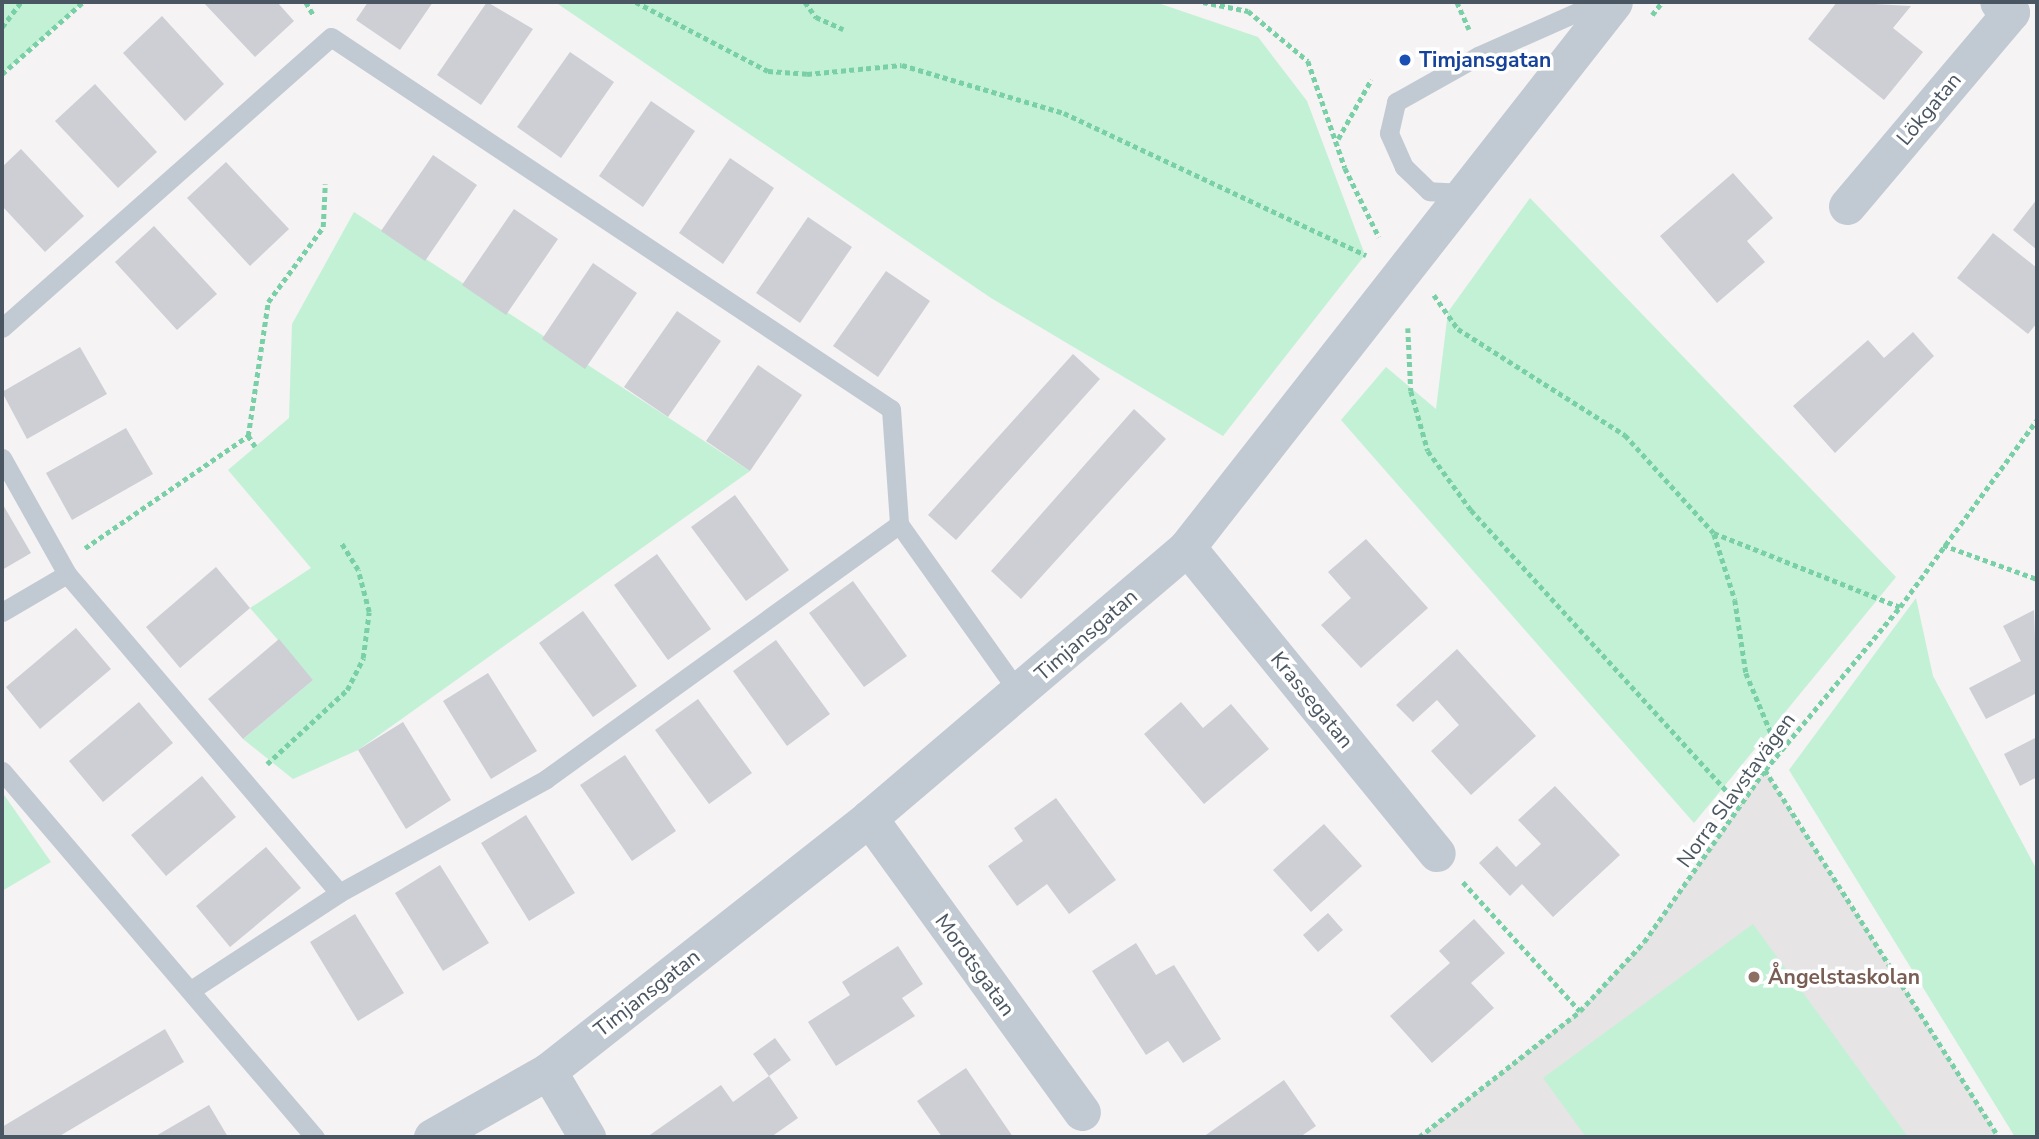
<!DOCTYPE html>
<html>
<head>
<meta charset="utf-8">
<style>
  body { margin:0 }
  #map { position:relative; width:2039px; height:1139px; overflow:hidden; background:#f5f3f3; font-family:"Nunito Sans",sans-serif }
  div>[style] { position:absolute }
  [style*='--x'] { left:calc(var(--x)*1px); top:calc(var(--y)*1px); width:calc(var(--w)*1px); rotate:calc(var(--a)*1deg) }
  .education>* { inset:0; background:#e6e4e5 }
  .green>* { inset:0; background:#c3f1d5 }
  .building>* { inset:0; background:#cdcfd5 }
  .path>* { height:4.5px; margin-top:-2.25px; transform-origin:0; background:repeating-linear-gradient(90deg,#7ad0a6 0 5px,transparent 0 8.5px) }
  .service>* { height:19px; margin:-9.5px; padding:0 9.5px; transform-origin:9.5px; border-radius:9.5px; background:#c1cad2 }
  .minor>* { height:37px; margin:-18.5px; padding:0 18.5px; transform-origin:18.5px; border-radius:18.5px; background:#c1cad2 }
  .dots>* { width:19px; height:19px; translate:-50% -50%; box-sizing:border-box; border:4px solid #fff; border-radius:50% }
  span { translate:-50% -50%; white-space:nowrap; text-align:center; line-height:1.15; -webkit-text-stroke:7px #fff; paint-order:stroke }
  .transit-label { font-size:21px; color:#164399; font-weight:700 }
  .left { translate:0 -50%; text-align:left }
  .street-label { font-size:21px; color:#4a5661 }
  .education-label { font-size:21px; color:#785e54; font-weight:700 }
  .frame { position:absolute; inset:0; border:4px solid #4a5661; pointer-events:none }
</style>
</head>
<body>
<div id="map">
  <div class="education">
    <i style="clip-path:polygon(1765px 770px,1999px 1137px,1419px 1137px,1579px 1011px,1644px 942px)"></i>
  </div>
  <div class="green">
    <i style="clip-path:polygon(2px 2px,83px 2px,2px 74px)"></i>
    <i style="clip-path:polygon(555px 2px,1155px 2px,1258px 37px,1307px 101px,1365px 255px,1223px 436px,991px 298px)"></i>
    <i style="clip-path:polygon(1530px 198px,1896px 577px,1694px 823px,1341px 420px,1386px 367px,1436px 409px,1448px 312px)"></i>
    <i style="clip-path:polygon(354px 212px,750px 471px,358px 750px,293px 779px,243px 739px,313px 680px,250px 608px,311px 568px,228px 470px,289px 418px,292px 324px)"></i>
    <i style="clip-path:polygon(1916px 598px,1933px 676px,2037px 870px,2037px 1137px,2015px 1137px,1789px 770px)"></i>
    <i style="clip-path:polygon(2px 792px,51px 862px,2px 891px)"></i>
    <i style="clip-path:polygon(1753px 924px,1908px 1137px,1586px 1137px,1543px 1078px)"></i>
  </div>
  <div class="building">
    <i style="clip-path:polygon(203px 2px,277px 2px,294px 21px,255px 57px)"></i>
    <i style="clip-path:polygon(368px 2px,433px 2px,400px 50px,356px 20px)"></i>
    <i style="clip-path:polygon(487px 2px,533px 29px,481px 105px,437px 75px)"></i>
    <i style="clip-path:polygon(1837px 2px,1911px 6px,1893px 28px,1923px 52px,1884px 100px,1808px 39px)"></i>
    <i style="clip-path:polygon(162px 16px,224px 84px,185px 121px,123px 53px)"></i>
    <i style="clip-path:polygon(570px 52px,614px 82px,561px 158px,517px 127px)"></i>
    <i style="clip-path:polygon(95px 84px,157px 152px,118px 188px,55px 121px)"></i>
    <i style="clip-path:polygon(651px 101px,695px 131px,643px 207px,599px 176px)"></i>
    <i style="clip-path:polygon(21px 149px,84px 216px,45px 252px,2px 206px,2px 167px)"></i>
    <i style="clip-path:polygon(433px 155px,477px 185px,425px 261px,381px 231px)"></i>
    <i style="clip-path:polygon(730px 158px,774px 188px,723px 264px,679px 233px)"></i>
    <i style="clip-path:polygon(226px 162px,289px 229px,250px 266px,187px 198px)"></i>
    <i style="clip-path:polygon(1733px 173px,1773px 218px,1747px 241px,1765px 262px,1717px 303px,1660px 236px)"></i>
    <i style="clip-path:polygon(2037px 199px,2037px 250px,2013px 230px)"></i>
    <i style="clip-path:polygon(514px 209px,558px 239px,506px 315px,462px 285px)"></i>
    <i style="clip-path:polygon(808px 217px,852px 247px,800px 323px,756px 293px)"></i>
    <i style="clip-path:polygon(154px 226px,217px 294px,177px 330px,115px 262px)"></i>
    <i style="clip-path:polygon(1993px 233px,2037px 268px,2037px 323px,2028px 334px,1957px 278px)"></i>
    <i style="clip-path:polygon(593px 263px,637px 293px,585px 369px,542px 339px)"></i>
    <i style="clip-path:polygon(886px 271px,930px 301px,878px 377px,833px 346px)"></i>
    <i style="clip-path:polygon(677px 311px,721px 341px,668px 417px,624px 387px)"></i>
    <i style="clip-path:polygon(1913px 332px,1934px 356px,1835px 453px,1793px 406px,1868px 340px,1884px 358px)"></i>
    <i style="clip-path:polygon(80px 347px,107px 394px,27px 439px,2px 392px)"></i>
    <i style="clip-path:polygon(1073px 354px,1100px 379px,956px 540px,928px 515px)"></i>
    <i style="clip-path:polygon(758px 365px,802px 395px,750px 471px,706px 441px)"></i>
    <i style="clip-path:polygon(1134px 409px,1166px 439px,1021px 599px,991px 571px)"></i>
    <i style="clip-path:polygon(126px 428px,153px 474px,72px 520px,46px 473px)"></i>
    <i style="clip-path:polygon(735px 495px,789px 570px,746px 601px,691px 527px)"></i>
    <i style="clip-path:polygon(2px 503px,31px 553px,2px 570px)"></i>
    <i style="clip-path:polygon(1366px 539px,1428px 608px,1361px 668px,1321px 625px,1351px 598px,1328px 572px)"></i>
    <i style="clip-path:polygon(657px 554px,711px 629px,668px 660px,614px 585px)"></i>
    <i style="clip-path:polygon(216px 567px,250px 608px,180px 668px,146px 627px)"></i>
    <i style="clip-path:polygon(853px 581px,907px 656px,864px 687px,809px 613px)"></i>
    <i style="clip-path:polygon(2034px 610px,2037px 693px,1986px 719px,1969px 688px,2021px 661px,2003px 626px)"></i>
    <i style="clip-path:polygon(583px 611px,637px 686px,593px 717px,539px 643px)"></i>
    <i style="clip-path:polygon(76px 628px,111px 669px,40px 729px,6px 687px)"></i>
    <i style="clip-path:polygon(279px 639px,313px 680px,243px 739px,208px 699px)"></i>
    <i style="clip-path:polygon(776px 640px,830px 714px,787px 746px,733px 671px)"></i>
    <i style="clip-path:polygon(1457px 649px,1536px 736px,1471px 795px,1431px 751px,1459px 725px,1437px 700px,1413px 722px,1396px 705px)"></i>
    <i style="clip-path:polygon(488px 673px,537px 751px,491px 779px,443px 701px)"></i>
    <i style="clip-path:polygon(698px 699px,752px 773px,709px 804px,655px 730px)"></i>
    <i style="clip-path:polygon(139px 702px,173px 743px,103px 802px,69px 761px)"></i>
    <i style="clip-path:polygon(1181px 702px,1203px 728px,1231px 704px,1269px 749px,1204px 804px,1144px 734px)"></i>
    <i style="clip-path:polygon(403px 722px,451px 800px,406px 829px,358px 750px)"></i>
    <i style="clip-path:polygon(2037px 737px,2037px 777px,2020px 786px,2004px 754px)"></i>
    <i style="clip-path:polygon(625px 755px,676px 831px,632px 861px,580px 785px)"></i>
    <i style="clip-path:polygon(202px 776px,236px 817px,166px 876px,131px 835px)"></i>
    <i style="clip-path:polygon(1555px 786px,1620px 855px,1553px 917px,1522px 884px,1510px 896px,1479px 863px,1497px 846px,1516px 867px,1541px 844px,1518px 820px)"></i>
    <i style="clip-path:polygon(1056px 798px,1116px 880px,1069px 914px,1047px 884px,1017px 906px,988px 866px,1023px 841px,1014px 828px)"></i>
    <i style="clip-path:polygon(526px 815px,575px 893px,529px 921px,481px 843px)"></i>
    <i style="clip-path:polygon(1324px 824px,1362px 866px,1311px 912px,1273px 870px)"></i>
    <i style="clip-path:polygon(266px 847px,301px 888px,230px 947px,196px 906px)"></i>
    <i style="clip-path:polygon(440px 865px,489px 943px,443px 971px,395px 893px)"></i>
    <i style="clip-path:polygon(1328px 913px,1343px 930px,1318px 952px,1303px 935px)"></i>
    <i style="clip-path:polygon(355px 914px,404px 993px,358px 1021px,310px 942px)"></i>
    <i style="clip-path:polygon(1474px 919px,1505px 953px,1471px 983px,1494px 1008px,1432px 1063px,1390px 1016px,1450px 963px,1439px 951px)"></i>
    <i style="clip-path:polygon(1136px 943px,1156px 975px,1174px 965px,1221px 1039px,1183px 1063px,1168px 1041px,1146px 1055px,1092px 971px)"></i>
    <i style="clip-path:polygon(898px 946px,923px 984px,902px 998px,915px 1016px,836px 1066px,808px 1022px,850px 995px,842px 982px)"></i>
    <i style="clip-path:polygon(165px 1029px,184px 1062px,58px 1137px,2px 1137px,2px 1127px)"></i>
    <i style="clip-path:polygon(775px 1038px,791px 1060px,769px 1076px,798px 1118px,771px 1137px,647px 1137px,721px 1085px,733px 1102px,769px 1076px,753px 1054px)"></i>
    <i style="clip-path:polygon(966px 1068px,1013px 1137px,942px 1137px,917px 1101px)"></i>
    <i style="clip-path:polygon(1284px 1080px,1316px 1126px,1300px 1137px,1203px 1137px)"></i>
    <i style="clip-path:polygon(209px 1105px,228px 1137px,154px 1137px)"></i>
  </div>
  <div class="path">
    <i style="--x:306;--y:2;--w:14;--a:60"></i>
    <i style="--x:636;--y:2;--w:149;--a:27.6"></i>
    <i style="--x:768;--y:71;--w:39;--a:4"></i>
    <i style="--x:807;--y:74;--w:95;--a:-5.4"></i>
    <i style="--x:902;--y:65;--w:169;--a:16.5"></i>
    <i style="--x:1064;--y:113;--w:334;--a:25.2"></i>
    <i style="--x:805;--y:2;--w:19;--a:54"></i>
    <i style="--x:816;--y:17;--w:30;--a:24"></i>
    <i style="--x:1203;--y:2;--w:46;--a:11.3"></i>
    <i style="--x:1248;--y:11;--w:78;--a:39.8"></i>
    <i style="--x:1308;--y:61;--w:113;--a:70.9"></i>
    <i style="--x:1345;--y:168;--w:77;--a:63.8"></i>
    <i style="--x:1457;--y:2;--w:30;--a:66"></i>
    <i style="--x:1652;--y:15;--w:16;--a:-52"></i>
    <i style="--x:2;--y:27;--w:31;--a:-53"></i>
    <i style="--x:2;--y:74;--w:108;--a:-41.6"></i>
    <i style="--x:1338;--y:139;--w:68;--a:-60.8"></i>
    <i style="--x:1434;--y:295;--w:42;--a:54.8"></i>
    <i style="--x:1458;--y:329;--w:198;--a:32.4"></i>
    <i style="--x:1625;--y:435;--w:132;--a:47.8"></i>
    <i style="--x:1714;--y:533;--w:200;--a:21.7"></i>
    <i style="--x:1408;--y:328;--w:63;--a:87.3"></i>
    <i style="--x:1411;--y:391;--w:62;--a:74.2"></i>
    <i style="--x:1428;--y:451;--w:73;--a:53.9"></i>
    <i style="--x:1471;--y:510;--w:400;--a:47.7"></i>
    <i style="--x:255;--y:447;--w:13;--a:-122"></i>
    <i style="--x:248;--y:436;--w:135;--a:-81.5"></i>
    <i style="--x:268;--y:302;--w:93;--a:-53.7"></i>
    <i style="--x:323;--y:227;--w:43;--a:-87.3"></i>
    <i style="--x:1714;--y:534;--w:69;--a:72.3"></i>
    <i style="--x:1735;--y:600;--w:74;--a:81.4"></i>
    <i style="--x:1746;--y:673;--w:86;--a:67.3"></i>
    <i style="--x:1943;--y:545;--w:100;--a:19.9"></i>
    <i style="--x:85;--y:548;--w:198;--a:-34.5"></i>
    <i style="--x:267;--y:764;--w:109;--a:-42.8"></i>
    <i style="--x:347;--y:690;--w:36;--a:-63"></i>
    <i style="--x:363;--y:658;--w:46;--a:-82.6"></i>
    <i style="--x:369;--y:612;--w:43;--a:-104.7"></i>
    <i style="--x:358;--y:570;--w:32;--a:-122"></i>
    <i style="--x:1765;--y:770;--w:435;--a:57.5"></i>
    <i style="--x:1463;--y:882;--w:174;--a:47.8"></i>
    <i style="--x:1419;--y:1137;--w:204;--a:-38"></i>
    <i style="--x:1580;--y:1011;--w:94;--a:-47.2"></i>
    <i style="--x:1644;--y:942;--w:210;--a:-54.9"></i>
    <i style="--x:1765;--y:770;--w:212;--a:-50.4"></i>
    <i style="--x:1900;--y:607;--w:232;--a:-53.8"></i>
  </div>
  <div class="service">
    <i style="--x:1464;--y:193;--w:35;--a:-177"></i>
    <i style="--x:1429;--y:191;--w:35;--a:-136"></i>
    <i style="--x:1404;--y:167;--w:37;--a:-114"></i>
    <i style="--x:1389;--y:133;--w:32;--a:-77"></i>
    <i style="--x:1396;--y:102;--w:94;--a:-29.3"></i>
    <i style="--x:1478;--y:56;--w:133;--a:-23.9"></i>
    <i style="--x:2;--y:328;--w:439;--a:-41.5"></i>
    <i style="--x:331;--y:37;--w:672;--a:33.6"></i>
    <i style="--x:891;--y:409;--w:115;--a:86"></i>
    <i style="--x:899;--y:524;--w:207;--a:54.6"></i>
    <i style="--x:2;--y:458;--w:133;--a:60.7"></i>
    <i style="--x:67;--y:574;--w:419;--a:49.5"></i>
    <i style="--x:2;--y:612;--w:75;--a:-30.3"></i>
    <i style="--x:2;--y:771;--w:482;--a:49.5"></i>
    <i style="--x:191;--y:990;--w:177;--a:-33.2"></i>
    <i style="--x:339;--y:893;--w:236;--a:-28.8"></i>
    <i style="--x:546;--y:779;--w:435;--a:-35.8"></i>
  </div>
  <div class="minor">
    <i style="--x:1847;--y:206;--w:254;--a:-49.8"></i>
    <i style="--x:2011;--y:12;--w:16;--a:-142"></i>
    <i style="--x:1187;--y:547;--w:395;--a:50.8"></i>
    <i style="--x:869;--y:818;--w:363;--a:54.1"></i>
    <i style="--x:548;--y:1071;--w:77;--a:59.4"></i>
    <i style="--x:432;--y:1137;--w:133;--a:-29.6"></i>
    <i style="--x:548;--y:1071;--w:409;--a:-38.2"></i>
    <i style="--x:869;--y:818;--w:418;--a:-40.4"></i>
    <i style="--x:1187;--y:547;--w:692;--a:-51.92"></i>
  </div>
  <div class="dots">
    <i style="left:1405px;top:60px;background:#1a4fb4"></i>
    <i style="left:1754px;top:977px;background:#8d6e63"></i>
  </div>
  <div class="transit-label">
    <span class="left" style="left:1419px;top:60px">Timjansgatan</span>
  </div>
  <div class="street-label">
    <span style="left:1929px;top:109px;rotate:-50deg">Lökgatan</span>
    <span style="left:1086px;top:635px;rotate:-41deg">Timjansgatan</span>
    <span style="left:1312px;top:700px;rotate:51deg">Krassegatan</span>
    <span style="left:1736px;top:790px;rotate:-54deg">Norra Slavstavägen</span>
    <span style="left:975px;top:965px;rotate:54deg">Morotsgatan</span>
    <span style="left:647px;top:993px;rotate:-38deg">Timjansgatan</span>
  </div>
  <div class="education-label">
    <span class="left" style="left:1768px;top:977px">Ångelstaskolan</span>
  </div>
  <div class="frame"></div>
</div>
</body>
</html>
